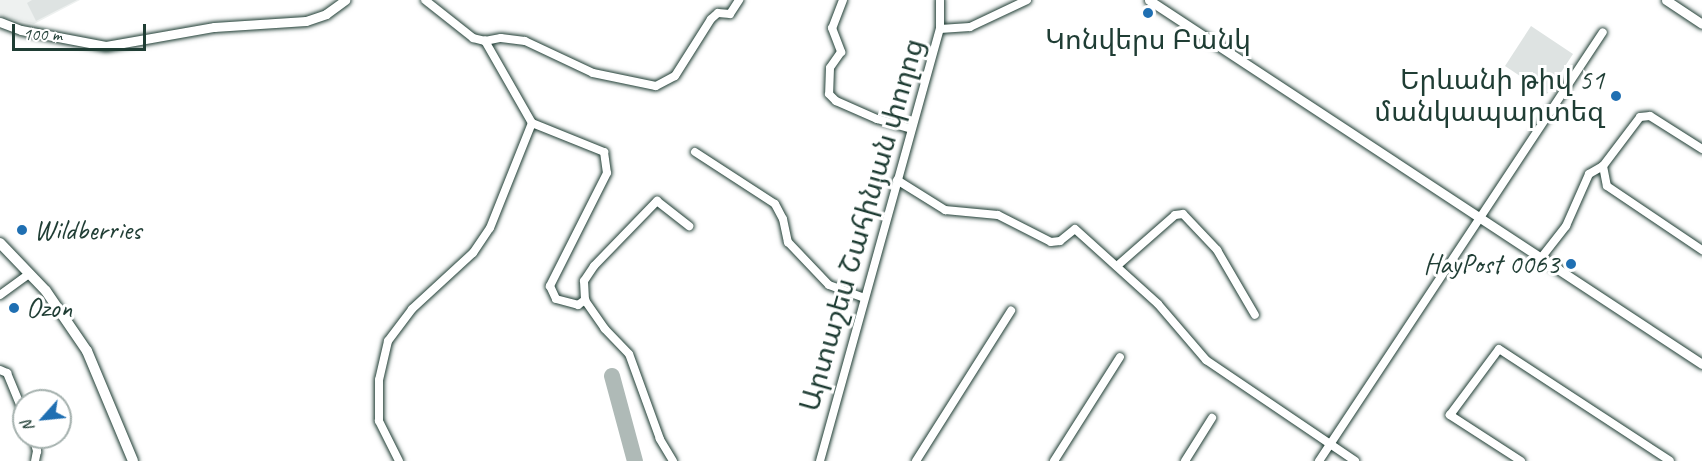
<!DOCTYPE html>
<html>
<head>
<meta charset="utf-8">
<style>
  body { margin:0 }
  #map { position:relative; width:1702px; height:461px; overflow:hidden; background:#fff; font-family:Caveat,"Noto Sans Armenian",sans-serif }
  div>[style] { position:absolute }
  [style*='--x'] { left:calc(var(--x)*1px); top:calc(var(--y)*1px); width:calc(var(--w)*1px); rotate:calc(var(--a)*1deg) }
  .built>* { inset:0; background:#eef1f0 }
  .green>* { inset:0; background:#dee3e2 }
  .river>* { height:16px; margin:-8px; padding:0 8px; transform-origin:8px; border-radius:8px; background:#afbab7 }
  .roads { filter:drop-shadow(0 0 2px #1f3d34) drop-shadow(0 0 2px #1f3d34) }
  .minor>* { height:8px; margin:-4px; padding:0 4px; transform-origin:4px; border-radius:4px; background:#fff }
  .tertiary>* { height:9px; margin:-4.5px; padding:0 4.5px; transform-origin:4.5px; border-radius:4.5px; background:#fff }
  .secondary>* { height:10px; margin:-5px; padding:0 5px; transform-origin:5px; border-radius:5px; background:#fff }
  .dots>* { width:16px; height:16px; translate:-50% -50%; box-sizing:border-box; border:3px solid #fff; border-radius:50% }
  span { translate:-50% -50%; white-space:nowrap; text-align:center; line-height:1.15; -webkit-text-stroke:6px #fff; paint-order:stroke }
  .poi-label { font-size:28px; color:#1f3d34 }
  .right { translate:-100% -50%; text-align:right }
  .left { translate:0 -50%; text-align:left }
  .street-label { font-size:28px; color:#1f3d34 }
  .north { position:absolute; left:12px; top:389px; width:60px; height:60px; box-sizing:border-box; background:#fff; border:2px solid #a5b1ae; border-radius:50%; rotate:243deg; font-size:16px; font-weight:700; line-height:24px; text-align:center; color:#1f3d34 }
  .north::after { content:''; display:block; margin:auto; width:21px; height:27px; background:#1f6fb2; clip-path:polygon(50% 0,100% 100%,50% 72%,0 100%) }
  .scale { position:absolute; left:12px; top:24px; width:134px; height:27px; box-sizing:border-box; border:3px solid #1f3d34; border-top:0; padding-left:8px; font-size:18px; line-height:21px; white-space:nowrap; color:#1f3d34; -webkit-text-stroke:4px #fff; paint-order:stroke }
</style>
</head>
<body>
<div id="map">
  <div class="built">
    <i style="clip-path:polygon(0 0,80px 0,34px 24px,0 17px)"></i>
  </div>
  <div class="green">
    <i style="clip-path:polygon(32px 0,77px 0,36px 21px,27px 3px)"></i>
    <i style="clip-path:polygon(1531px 26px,1573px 54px,1547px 94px,1505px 66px)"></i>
  </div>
  <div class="river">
    <i style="--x:612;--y:376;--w:88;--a:74.9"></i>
  </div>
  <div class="roads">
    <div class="minor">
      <i style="--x:843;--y:0;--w:30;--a:111"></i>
      <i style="--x:832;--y:28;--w:26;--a:69"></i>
      <i style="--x:841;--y:52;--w:19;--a:125"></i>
      <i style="--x:830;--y:68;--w:26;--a:92"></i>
      <i style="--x:829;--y:94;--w:10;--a:45"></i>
      <i style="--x:836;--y:101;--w:45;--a:23.7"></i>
      <i style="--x:877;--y:119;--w:35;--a:16"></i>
      <i style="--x:940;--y:29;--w:30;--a:-4"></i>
      <i style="--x:970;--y:27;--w:63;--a:-25.3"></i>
      <i style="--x:485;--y:41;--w:16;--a:-11"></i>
      <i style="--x:501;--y:38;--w:24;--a:7"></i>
      <i style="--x:525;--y:41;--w:75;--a:25.2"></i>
      <i style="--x:593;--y:73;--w:64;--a:11.7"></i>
      <i style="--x:656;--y:86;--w:21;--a:-28"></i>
      <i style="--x:675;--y:76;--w:67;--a:-57.7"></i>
      <i style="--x:711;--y:19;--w:9;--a:-41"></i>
      <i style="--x:718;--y:13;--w:12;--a:5"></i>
      <i style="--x:730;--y:14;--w:17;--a:-57"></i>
      <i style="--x:532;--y:123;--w:78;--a:21.9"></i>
      <i style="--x:604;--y:152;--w:21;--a:82"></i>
      <i style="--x:607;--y:173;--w:127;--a:116.8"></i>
      <i style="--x:550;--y:286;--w:14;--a:65"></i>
      <i style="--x:556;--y:299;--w:23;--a:15"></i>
      <i style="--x:578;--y:305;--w:9;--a:-36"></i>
      <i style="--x:695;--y:152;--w:95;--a:33"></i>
      <i style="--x:775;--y:204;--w:17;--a:62"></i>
      <i style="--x:783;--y:219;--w:24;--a:78"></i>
      <i style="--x:788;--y:242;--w:59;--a:46.4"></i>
      <i style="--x:829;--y:285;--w:37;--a:20"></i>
      <i style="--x:1603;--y:166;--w:20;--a:79"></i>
      <i style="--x:1607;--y:186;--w:115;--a:34"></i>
      <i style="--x:897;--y:180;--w:57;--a:32"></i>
      <i style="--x:945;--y:210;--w:53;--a:5.4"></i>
      <i style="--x:998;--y:215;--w:59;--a:27"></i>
      <i style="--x:1051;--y:242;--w:9;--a:-6"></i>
      <i style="--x:1060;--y:241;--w:19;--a:-39"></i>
      <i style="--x:1075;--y:229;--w:112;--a:42.1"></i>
      <i style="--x:1158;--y:304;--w:74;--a:49.4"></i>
      <i style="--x:1206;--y:360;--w:180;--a:34.1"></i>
      <i style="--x:1541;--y:258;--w:41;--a:-52"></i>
      <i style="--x:1566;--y:226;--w:57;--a:-66.1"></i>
      <i style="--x:1589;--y:174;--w:16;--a:-30"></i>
      <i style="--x:1603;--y:166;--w:61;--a:-52.9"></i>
      <i style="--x:1640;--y:117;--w:10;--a:-6"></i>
      <i style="--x:1650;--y:116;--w:62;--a:32.4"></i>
      <i style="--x:1117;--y:266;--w:77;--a:-41.3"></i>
      <i style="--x:1175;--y:215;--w:8;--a:-7"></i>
      <i style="--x:1183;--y:214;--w:50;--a:46.6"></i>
      <i style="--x:1217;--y:250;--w:75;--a:59.7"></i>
      <i style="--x:0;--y:295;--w:37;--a:-36"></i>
      <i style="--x:0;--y:370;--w:8;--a:23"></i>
      <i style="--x:7;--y:373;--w:44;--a:67.5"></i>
      <i style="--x:33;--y:437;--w:15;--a:74"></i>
      <i style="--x:37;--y:451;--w:10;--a:101"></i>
      <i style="--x:399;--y:461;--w:45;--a:-116.6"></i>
      <i style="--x:379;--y:421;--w:41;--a:-90"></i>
      <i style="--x:379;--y:380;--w:40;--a:-77"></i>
      <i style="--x:388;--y:341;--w:40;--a:-53"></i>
      <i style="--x:412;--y:309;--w:83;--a:-42.6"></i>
      <i style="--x:473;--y:253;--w:30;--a:-56"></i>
      <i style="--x:490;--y:228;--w:113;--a:-68.2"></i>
      <i style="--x:532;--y:123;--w:95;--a:-119.8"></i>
      <i style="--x:485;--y:41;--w:12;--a:-166"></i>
      <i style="--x:473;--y:38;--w:61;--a:-141.6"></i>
      <i style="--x:673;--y:461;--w:26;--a:-121"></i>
      <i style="--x:660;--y:439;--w:90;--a:-110"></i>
      <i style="--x:629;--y:354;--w:35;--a:-134"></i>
      <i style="--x:605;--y:329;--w:35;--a:-125"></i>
      <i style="--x:585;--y:300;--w:19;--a:-93"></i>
      <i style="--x:584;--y:281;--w:18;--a:-56"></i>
      <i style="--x:594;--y:266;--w:91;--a:-45.9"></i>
      <i style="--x:657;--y:201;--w:41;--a:38"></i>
      <i style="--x:820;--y:461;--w:448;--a:-74.5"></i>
      <i style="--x:940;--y:29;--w:29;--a:-90"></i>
      <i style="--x:916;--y:461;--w:178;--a:-57.7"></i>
      <i style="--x:1054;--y:461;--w:123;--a:-57.6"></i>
      <i style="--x:1185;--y:461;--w:51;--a:-57.9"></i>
      <i style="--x:1319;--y:461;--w:514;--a:-56.5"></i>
      <i style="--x:1521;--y:461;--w:85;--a:-147.1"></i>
      <i style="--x:1450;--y:415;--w:82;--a:-53.4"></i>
      <i style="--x:1499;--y:349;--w:204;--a:33.2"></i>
    </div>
    <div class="tertiary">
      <i style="--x:1149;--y:0;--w:662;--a:33.35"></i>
      <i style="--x:1666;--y:0;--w:43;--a:33.7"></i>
      <i style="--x:0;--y:22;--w:22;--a:21"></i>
      <i style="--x:21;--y:30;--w:86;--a:10.7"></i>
      <i style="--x:106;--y:46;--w:110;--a:-10"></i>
      <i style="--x:214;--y:27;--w:92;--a:-3.7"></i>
      <i style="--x:306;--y:21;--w:21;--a:-19"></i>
      <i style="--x:326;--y:14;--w:24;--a:-36"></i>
    </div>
    <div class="secondary">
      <i style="--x:0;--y:243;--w:66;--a:46.2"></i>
      <i style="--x:46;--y:291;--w:73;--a:55.7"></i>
      <i style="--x:87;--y:351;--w:119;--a:67.3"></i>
    </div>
  </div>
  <div class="dots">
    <i style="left:1148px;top:13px;background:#1f6fb2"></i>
    <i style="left:1616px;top:96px;background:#1f6fb2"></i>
    <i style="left:22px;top:230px;background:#1f6fb2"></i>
    <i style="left:1571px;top:264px;background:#1f6fb2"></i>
    <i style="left:14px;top:308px;background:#1f6fb2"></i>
  </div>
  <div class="poi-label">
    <span style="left:1148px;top:40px">Կոնվերս Բանկ</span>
    <span class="right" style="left:1604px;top:96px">Երևանի թիվ 51<br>մանկապարտեզ</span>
    <span class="left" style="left:34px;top:230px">Wildberries</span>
    <span class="right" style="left:1559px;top:264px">HayPost 0063</span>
    <span class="left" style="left:26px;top:308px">Ozon</span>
  </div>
  <div class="street-label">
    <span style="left:862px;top:225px;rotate:-74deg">Արտաշես Շահինյան փողոց</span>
  </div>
  <div class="north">N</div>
  <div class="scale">100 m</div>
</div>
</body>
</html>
